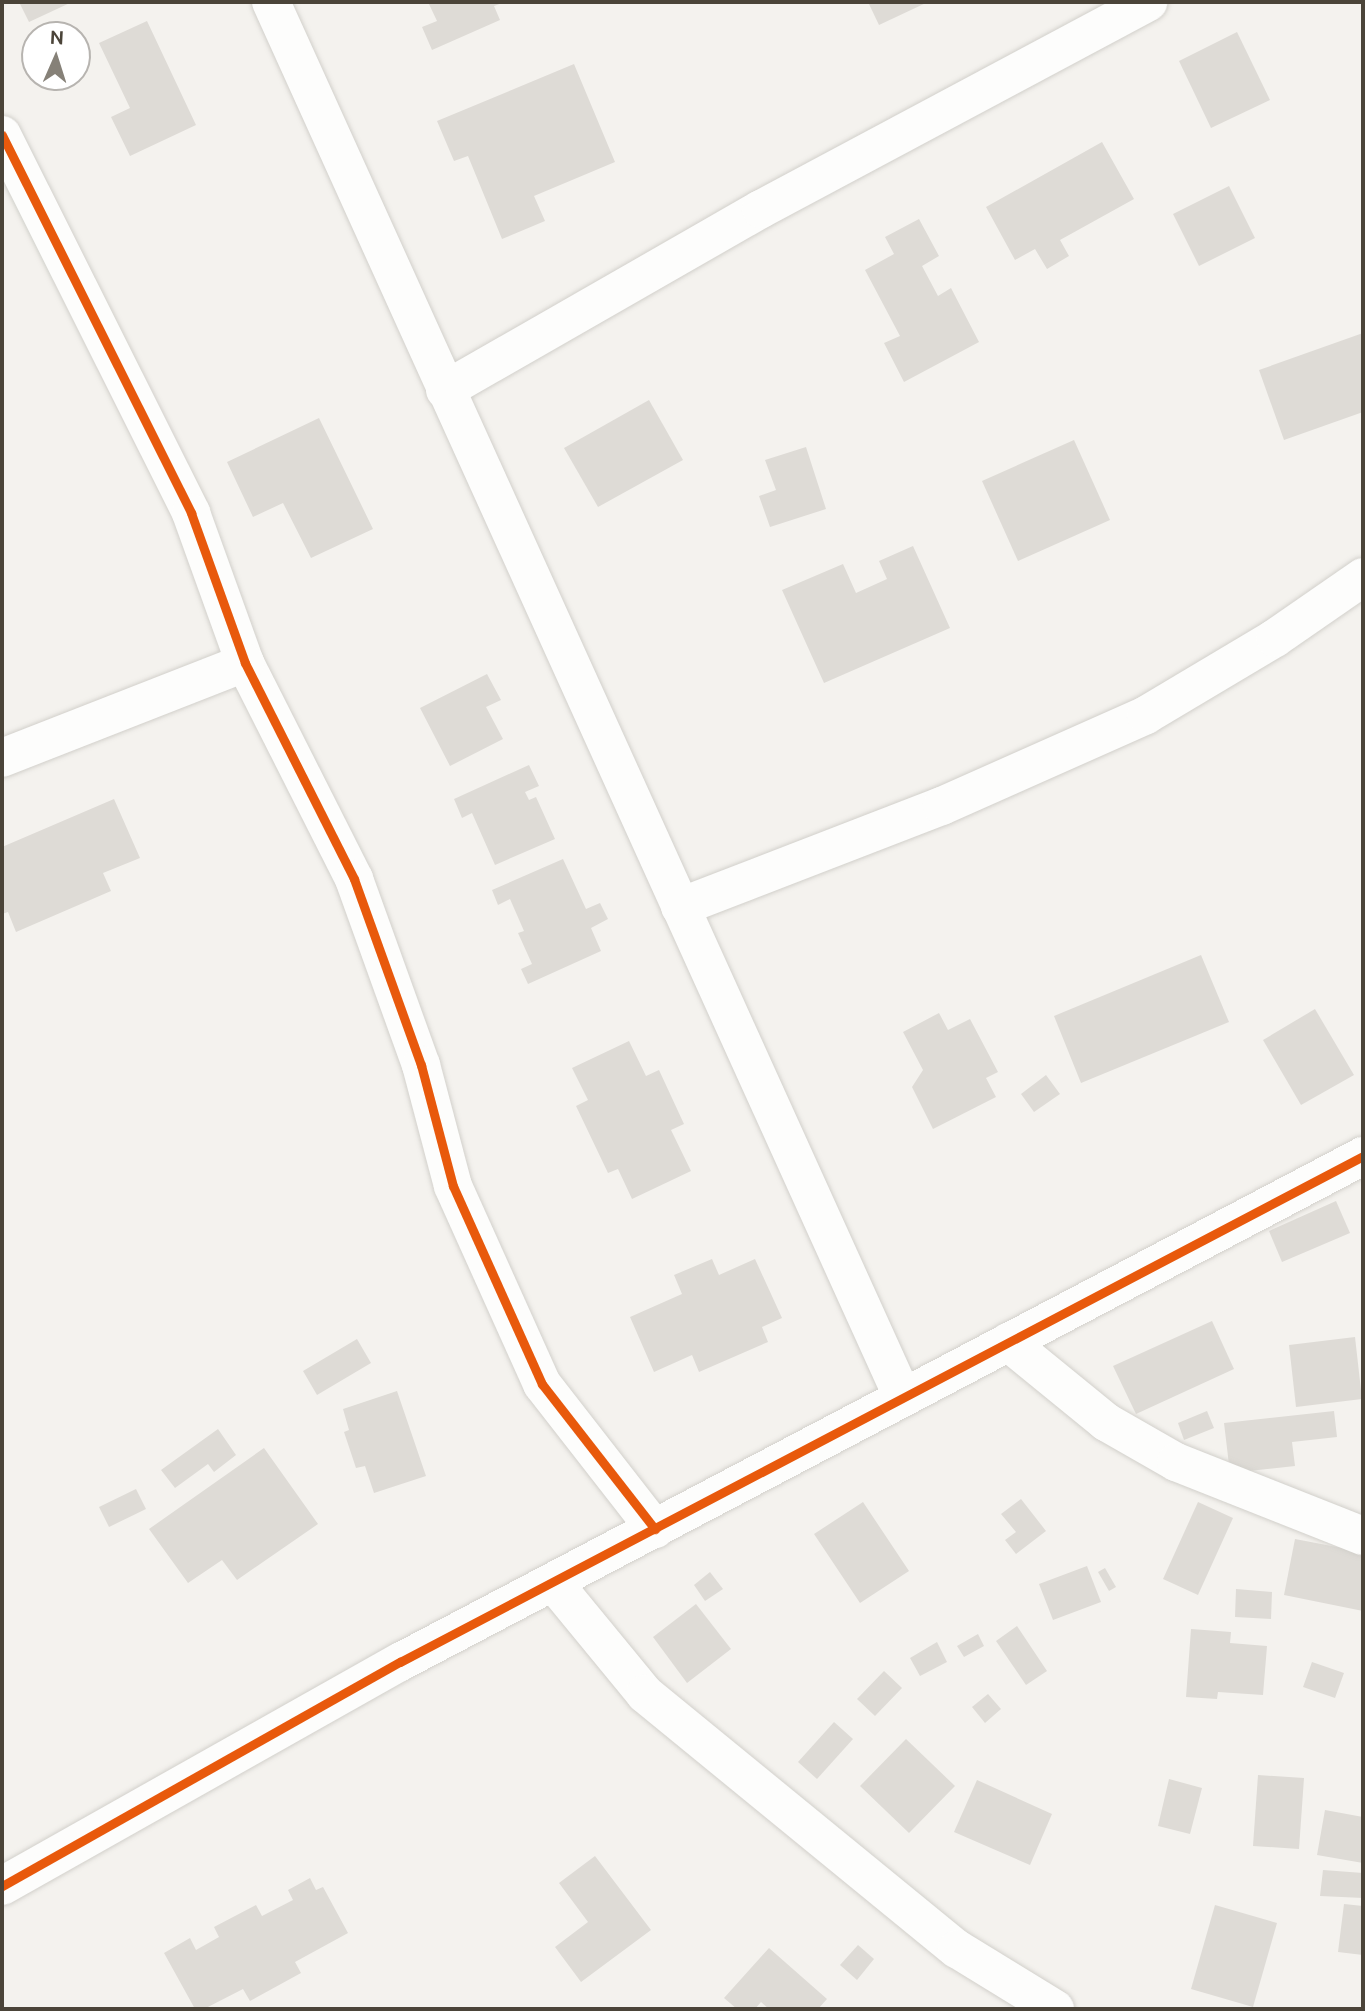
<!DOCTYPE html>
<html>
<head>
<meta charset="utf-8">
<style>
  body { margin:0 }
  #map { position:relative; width:1365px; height:2011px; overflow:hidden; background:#f4f2ee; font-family:Ubuntu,sans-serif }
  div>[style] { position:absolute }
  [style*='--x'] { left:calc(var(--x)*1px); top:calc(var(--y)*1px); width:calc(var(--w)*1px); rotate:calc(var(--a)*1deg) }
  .building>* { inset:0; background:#dedbd6 }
  .roads { filter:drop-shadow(0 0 2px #d2d0cb) drop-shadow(0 0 2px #d2d0cb) }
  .minor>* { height:38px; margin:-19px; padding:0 19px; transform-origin:19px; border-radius:19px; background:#fdfdfc }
  .cycleway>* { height:9px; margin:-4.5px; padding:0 4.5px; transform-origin:4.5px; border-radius:4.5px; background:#e8590c }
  span { translate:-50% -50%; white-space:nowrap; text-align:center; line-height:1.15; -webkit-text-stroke:7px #fff; paint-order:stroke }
  .frame { position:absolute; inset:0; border:4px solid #4b4439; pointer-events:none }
  .north { position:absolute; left:21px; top:21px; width:70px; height:70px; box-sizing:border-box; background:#fff; border:2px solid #b7b4b0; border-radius:50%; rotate:3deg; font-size:19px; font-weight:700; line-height:28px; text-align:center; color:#4b4439 }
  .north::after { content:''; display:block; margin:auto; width:24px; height:32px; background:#868178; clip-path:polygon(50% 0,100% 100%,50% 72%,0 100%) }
</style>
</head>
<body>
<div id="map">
  <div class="building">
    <i style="clip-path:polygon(19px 2px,72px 2px,29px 22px)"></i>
    <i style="clip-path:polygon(428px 2px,505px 2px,494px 6px,500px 20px,432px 50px,422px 27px,437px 21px)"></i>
    <i style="clip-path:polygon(868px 2px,928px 2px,879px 25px)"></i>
    <i style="clip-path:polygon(147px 21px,196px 125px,130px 156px,111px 117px,130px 108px,99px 43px)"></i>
    <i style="clip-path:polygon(1237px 32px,1270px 100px,1211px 128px,1179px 61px)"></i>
    <i style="clip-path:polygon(574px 64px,615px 162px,534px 196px,545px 221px,502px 239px,468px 156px,454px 161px,437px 121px)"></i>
    <i style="clip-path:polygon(1102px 142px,1134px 199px,1060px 240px,1069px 256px,1047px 269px,1035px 249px,1015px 260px,986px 207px)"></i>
    <i style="clip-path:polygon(1229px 186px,1255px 238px,1199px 266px,1173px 214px)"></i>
    <i style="clip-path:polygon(919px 219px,939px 256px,922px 266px,938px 296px,951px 288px,979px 342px,904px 382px,884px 343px,900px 336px,865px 270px,894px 254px,885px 237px)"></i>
    <i style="clip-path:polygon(1363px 333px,1363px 412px,1284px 440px,1259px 370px)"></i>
    <i style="clip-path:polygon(649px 400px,683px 460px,598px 507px,564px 448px)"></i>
    <i style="clip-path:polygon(319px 418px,373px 529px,311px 558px,283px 503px,253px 517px,227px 462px)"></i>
    <i style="clip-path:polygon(1074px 440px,1110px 520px,1018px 561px,982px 481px)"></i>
    <i style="clip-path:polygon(806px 447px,826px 509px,770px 527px,759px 496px,776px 490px,765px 460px)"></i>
    <i style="clip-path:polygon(913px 546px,950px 628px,824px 683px,782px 590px,843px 564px,856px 593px,887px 579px,879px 561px)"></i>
    <i style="clip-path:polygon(487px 674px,501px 700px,486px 707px,503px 739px,450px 766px,420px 708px)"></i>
    <i style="clip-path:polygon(529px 765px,539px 786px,525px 792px,529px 800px,536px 797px,555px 839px,495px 865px,472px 813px,462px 818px,454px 799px)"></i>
    <i style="clip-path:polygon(114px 799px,140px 858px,103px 873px,111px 891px,16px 932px,8px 912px,2px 914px,2px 847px)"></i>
    <i style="clip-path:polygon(563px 859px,586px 909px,600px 903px,608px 919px,591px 928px,601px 951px,528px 984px,521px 969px,532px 964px,518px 933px,524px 931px,510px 899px,498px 905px,492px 890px)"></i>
    <i style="clip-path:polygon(1201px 955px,1229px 1022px,1081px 1083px,1054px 1016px)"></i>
    <i style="clip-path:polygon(1315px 1009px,1354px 1075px,1301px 1105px,1263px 1040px)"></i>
    <i style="clip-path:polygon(939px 1013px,948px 1030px,970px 1019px,998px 1072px,986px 1078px,996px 1097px,933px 1129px,912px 1087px,923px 1070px,903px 1032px)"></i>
    <i style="clip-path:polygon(629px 1041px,646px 1076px,659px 1070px,684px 1124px,671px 1130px,691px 1171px,632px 1199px,618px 1169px,608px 1173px,576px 1106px,588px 1100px,572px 1068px)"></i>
    <i style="clip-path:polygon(1046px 1075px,1060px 1094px,1034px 1112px,1021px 1094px)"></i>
    <i style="clip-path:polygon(1336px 1201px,1350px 1233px,1282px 1262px,1269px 1231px)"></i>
    <i style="clip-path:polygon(712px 1259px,719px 1275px,755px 1259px,782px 1318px,762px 1327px,768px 1342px,699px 1372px,692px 1355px,654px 1372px,630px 1317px,682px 1294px,674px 1275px)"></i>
    <i style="clip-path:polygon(1212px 1321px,1234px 1369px,1136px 1414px,1113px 1366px)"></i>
    <i style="clip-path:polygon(1355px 1337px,1362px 1399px,1296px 1407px,1289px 1345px)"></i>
    <i style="clip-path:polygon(357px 1339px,371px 1363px,317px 1395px,303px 1371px)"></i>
    <i style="clip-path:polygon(397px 1391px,426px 1476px,374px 1493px,365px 1466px,356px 1468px,344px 1432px,349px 1430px,343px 1409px)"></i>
    <i style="clip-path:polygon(1207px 1411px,1214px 1428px,1184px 1440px,1178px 1423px)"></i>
    <i style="clip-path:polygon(1334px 1411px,1337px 1437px,1292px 1442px,1295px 1466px,1230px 1473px,1224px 1423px)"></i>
    <i style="clip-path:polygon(218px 1429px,236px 1455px,214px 1472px,208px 1464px,175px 1488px,161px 1470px)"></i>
    <i style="clip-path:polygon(264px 1448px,318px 1524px,237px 1580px,222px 1560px,188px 1583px,149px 1529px)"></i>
    <i style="clip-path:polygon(136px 1489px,146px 1509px,109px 1527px,99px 1507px)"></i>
    <i style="clip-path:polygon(1021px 1499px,1046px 1531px,1016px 1554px,1005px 1540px,1016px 1532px,1001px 1514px)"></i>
    <i style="clip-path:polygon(863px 1502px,909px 1571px,860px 1603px,814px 1534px)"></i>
    <i style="clip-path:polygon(1198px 1502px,1233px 1518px,1198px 1595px,1163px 1579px)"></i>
    <i style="clip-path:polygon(1295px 1539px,1363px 1552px,1363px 1611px,1284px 1595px)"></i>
    <i style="clip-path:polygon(1087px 1566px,1101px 1602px,1053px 1620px,1039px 1584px)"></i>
    <i style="clip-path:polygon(1105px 1568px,1116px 1587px,1109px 1591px,1098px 1572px)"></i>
    <i style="clip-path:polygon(710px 1572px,723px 1589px,705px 1601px,694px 1585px)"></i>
    <i style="clip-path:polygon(1236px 1589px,1272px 1592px,1271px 1619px,1235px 1617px)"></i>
    <i style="clip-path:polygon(696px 1604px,731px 1649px,687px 1683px,653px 1637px)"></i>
    <i style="clip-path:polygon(1017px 1626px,1047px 1671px,1026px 1685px,996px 1641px)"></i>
    <i style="clip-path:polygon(1191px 1629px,1231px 1632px,1230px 1643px,1267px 1646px,1263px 1695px,1218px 1692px,1217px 1699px,1186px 1697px)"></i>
    <i style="clip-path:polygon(978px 1634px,984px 1646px,964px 1657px,957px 1646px)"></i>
    <i style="clip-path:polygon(937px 1642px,947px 1662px,920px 1676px,910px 1658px)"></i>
    <i style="clip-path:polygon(1312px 1662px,1344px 1673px,1335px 1698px,1303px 1687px)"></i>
    <i style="clip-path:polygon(884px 1671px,902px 1688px,875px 1716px,857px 1699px)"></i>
    <i style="clip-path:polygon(988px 1694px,1001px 1709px,985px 1723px,972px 1707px)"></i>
    <i style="clip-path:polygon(834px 1722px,853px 1739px,817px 1779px,798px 1762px)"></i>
    <i style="clip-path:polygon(906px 1739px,955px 1786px,909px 1833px,860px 1786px)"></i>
    <i style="clip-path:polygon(1258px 1775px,1304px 1778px,1299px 1849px,1253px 1846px)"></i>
    <i style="clip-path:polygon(1169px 1779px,1202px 1788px,1190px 1834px,1158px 1826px)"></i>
    <i style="clip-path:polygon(977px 1780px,1052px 1814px,1030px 1865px,954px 1832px)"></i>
    <i style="clip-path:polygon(1325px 1810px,1363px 1817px,1363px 1863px,1317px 1855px)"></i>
    <i style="clip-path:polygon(595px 1856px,651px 1930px,581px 1982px,555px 1947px,588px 1922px,559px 1883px)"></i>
    <i style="clip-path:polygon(1323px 1870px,1363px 1873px,1363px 1898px,1320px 1896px)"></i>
    <i style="clip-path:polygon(310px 1878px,316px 1890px,323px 1887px,348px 1933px,295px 1962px,301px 1973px,250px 2001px,243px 1989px,204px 2009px,195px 2009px,164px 1953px,190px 1938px,196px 1950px,219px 1937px,214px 1927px,256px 1905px,262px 1916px,293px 1900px,288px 1890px)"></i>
    <i style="clip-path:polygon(1344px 1904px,1363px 1906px,1363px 1955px,1338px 1952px)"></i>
    <i style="clip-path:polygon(1215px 1905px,1277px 1923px,1253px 2007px,1191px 1989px)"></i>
    <i style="clip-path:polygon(858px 1945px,874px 1959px,857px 1980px,840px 1965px)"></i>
    <i style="clip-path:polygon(769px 1948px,827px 1999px,818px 2009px,769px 2009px,761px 2002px,755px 2009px,737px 2009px,724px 1998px)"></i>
  </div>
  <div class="roads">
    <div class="minor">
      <i style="--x:271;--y:2;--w:1532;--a:65.64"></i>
      <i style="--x:2;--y:135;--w:423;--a:63.4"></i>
      <i style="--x:191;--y:513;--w:159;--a:70.2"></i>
      <i style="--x:245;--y:663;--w:242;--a:63.2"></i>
      <i style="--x:354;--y:879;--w:198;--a:70.2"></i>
      <i style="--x:421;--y:1065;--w:125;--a:75.2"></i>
      <i style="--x:453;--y:1186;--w:217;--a:65.8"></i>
      <i style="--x:542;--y:1384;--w:184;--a:52.1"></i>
      <i style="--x:445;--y:390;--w:364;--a:-29.8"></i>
      <i style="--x:761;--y:209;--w:439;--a:-28.1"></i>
      <i style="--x:2;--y:758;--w:261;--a:-21.4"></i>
      <i style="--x:680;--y:907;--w:281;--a:-21.1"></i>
      <i style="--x:942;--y:806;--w:223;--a:-24"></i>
      <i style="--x:1146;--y:715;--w:150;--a:-30.8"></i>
      <i style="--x:1275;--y:638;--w:107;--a:-34.7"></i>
      <i style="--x:1008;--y:1342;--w:127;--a:39.2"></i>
      <i style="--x:1106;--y:1422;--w:81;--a:29.7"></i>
      <i style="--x:1176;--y:1462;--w:201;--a:21.6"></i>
      <i style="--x:553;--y:1582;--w:145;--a:50.6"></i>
      <i style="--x:645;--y:1694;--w:403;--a:39.3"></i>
      <i style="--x:957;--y:1949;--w:115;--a:31.5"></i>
      <i style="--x:2;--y:1886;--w:457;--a:-29.4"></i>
      <i style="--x:400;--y:1662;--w:1088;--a:-27.72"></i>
    </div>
  </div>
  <div class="cycleway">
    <i style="--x:2;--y:135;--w:423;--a:63.4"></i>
    <i style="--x:191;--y:513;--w:159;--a:70.2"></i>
    <i style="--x:245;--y:663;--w:242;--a:63.2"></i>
    <i style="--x:354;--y:879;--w:198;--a:70.2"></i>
    <i style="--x:421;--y:1065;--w:125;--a:75.2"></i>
    <i style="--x:453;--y:1186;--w:217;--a:65.8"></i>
    <i style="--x:542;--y:1384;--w:184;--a:52.1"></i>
    <i style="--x:2;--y:1886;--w:457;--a:-29.4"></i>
    <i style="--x:400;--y:1662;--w:1088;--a:-27.72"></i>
  </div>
  <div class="frame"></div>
  <div class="north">N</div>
</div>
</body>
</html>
